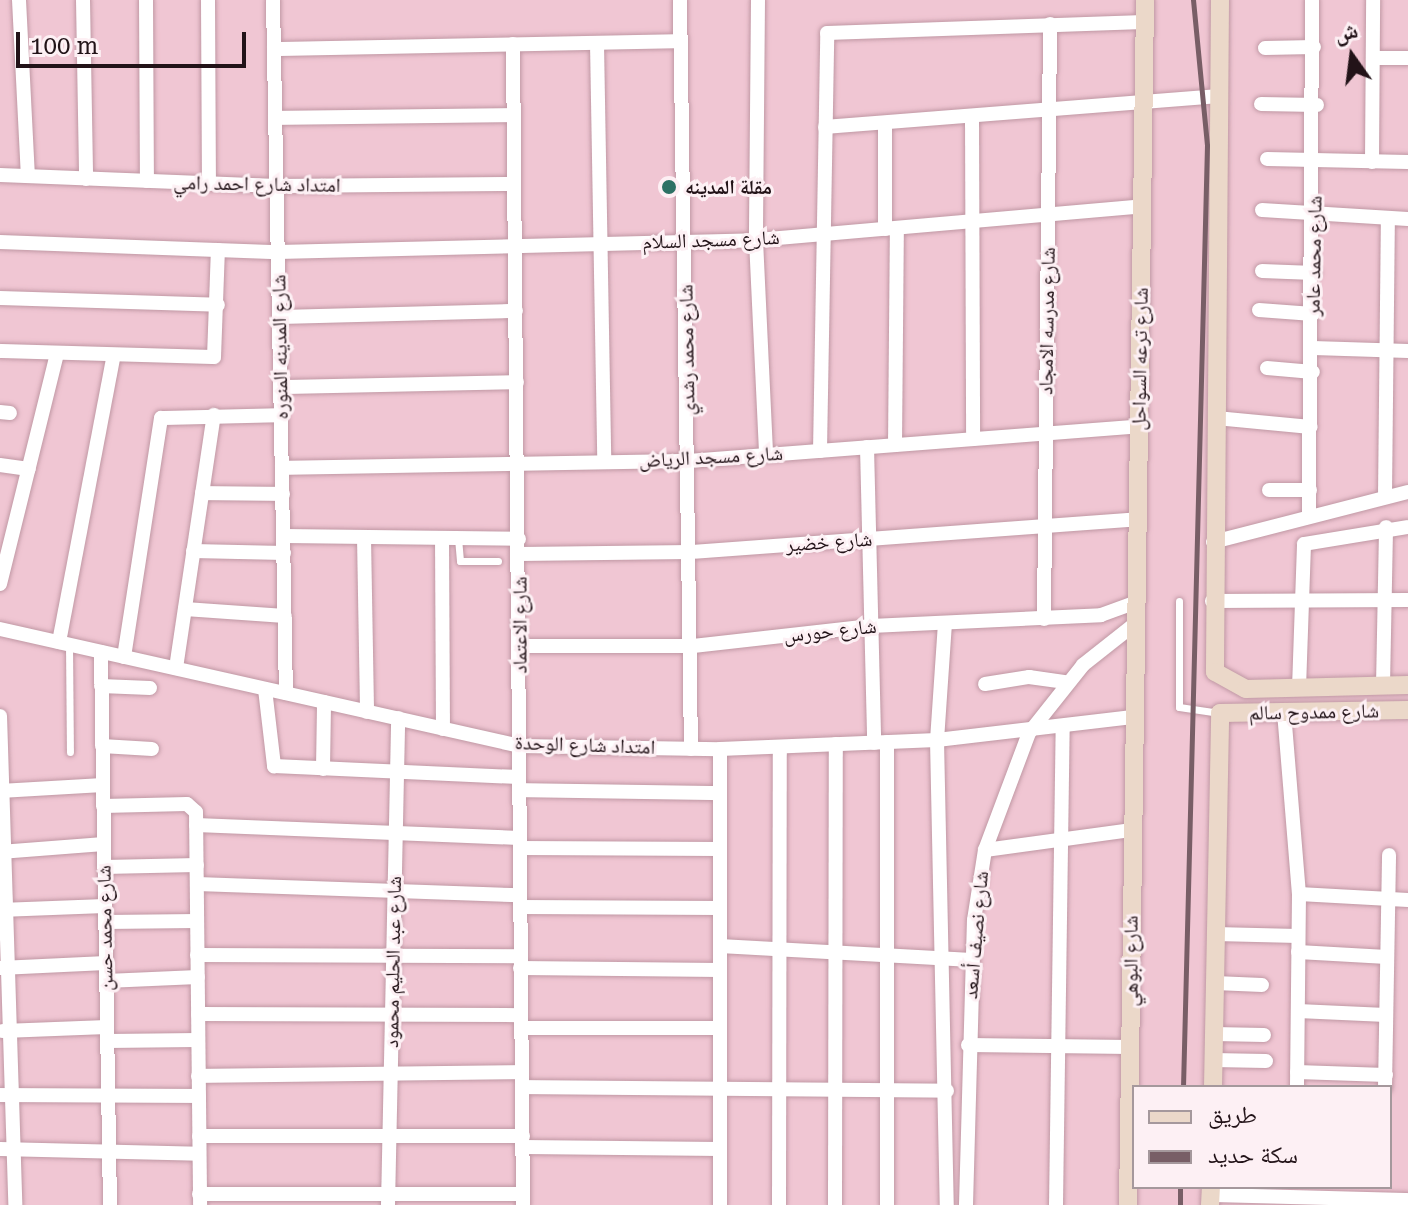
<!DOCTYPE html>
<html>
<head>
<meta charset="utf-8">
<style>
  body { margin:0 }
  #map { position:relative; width:1408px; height:1205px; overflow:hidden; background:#f0c6d3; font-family:"Roboto Serif","Noto Naskh Arabic",serif }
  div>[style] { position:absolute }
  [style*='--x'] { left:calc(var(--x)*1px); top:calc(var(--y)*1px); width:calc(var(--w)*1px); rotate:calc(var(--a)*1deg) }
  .roads { filter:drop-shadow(0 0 2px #c098a4) drop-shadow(0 0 2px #c098a4) }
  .lane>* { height:7px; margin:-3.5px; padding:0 3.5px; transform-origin:3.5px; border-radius:3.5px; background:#fff }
  .street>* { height:14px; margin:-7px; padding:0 7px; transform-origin:7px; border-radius:7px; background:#fff }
  .secondary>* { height:18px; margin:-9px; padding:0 9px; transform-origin:9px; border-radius:9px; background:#ebd8c9 }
  .rail>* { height:5px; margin:-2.5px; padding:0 2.5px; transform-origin:2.5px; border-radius:2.5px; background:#785e66 }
  .dots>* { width:22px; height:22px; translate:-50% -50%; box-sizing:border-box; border:4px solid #fdf0f4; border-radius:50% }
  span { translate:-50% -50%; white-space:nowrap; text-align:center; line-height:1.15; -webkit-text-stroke:6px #fdf0f4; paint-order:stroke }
  .street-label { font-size:20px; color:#221318 }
  .poi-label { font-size:20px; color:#221318; font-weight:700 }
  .left { translate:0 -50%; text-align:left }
  .legend { position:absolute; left:1132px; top:1085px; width:260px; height:104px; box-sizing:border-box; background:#fdf0f4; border:2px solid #a5989c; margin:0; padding:10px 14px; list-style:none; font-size:24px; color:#221318 }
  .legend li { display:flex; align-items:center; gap:16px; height:40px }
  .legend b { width:40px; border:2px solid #a5989c }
  .north { position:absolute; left:1312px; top:16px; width:80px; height:80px; -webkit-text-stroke:6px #fdf0f4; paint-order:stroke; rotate:346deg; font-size:22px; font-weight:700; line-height:32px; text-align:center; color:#221318 }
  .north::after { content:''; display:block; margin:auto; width:28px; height:36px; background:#221318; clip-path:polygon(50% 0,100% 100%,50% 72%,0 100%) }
  .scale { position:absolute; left:16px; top:32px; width:230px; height:36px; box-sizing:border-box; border:4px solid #221318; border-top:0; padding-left:10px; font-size:24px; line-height:28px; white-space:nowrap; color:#221318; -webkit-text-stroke:6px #fdf0f4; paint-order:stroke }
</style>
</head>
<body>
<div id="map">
  <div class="roads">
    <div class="lane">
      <i style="--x:458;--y:538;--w:23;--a:85"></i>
      <i style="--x:460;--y:561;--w:38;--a:0"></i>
      <i style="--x:1179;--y:601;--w:106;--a:90"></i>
      <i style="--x:1179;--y:707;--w:41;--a:8.3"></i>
      <i style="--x:69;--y:644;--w:108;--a:89.5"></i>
    </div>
    <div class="street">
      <i style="--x:19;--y:0;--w:176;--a:87.1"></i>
      <i style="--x:83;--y:0;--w:179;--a:89"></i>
      <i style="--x:146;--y:0;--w:181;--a:89.7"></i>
      <i style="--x:208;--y:0;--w:184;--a:89.7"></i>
      <i style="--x:273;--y:0;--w:693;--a:88.93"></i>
      <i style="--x:680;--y:0;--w:749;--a:89.16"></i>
      <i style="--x:758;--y:0;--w:240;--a:90.5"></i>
      <i style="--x:756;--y:240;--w:215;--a:87.3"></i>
      <i style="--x:597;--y:43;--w:419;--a:89"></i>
      <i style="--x:513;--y:44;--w:1161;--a:89.51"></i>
      <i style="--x:1265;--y:48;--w:49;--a:-1.2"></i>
      <i style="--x:274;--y:49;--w:407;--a:-1.1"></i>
      <i style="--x:1373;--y:58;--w:35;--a:0"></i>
      <i style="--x:1261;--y:104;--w:56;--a:1"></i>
      <i style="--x:275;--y:118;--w:238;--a:-0.7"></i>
      <i style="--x:972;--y:118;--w:321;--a:89.8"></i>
      <i style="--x:825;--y:127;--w:395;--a:-4.5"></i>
      <i style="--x:1267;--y:159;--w:141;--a:1.2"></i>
      <i style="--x:1372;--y:162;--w:162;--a:-89.6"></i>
      <i style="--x:0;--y:175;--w:277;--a:2.3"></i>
      <i style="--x:277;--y:186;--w:237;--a:-0.5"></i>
      <i style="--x:1262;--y:210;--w:146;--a:3.5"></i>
      <i style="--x:885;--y:229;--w:102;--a:-90"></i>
      <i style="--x:0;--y:242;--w:278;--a:2.1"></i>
      <i style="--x:278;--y:252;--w:478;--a:-1.4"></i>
      <i style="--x:756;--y:240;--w:387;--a:-5"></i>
      <i style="--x:1262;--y:271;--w:52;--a:2.2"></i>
      <i style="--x:0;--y:298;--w:218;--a:1.8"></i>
      <i style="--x:1259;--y:310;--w:54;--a:4.2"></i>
      <i style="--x:280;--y:317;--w:236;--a:-1.5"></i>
      <i style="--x:1313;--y:348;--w:95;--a:1.8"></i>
      <i style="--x:0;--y:351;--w:214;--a:1.6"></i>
      <i style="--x:214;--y:357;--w:107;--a:-87.9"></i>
      <i style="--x:1267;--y:368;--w:46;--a:5"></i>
      <i style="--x:281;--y:387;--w:236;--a:-1.2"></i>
      <i style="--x:0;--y:412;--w:10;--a:6"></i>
      <i style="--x:1216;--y:418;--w:95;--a:5.4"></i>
      <i style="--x:895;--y:445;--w:217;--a:-89.5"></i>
      <i style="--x:867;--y:447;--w:296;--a:88.6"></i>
      <i style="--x:820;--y:451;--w:418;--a:-89"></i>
      <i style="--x:827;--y:33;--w:317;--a:-2"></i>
      <i style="--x:0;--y:465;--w:29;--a:8"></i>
      <i style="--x:282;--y:468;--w:407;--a:-1"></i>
      <i style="--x:689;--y:461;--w:451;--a:-4.4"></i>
      <i style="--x:1269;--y:490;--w:41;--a:0"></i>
      <i style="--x:202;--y:493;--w:81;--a:0.7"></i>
      <i style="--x:1385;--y:495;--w:277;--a:-89.4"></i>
      <i style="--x:1309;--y:512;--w:512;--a:-89.66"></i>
      <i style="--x:284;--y:536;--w:235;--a:0.7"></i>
      <i style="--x:364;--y:537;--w:175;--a:89"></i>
      <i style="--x:442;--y:538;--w:191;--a:89.7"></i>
      <i style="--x:1213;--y:542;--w:201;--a:-14.4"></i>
      <i style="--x:193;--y:551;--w:91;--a:1.3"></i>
      <i style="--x:519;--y:554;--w:172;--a:-0.7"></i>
      <i style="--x:691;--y:552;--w:448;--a:-4.2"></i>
      <i style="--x:0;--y:584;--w:238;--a:-76.1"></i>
      <i style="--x:1212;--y:601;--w:196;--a:-0.3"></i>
      <i style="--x:185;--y:609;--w:100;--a:4"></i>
      <i style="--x:1044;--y:619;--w:595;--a:-89.42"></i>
      <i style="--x:945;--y:623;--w:117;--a:93.9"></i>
      <i style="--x:937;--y:740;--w:465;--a:88.8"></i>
      <i style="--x:0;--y:629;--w:533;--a:12.68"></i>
      <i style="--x:520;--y:746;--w:200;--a:0.9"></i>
      <i style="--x:720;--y:749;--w:217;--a:-2.4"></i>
      <i style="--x:937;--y:740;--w:197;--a:-6.7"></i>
      <i style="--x:59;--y:642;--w:292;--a:-79.2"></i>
      <i style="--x:521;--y:646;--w:172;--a:0"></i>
      <i style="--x:693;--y:646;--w:179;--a:-6.4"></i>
      <i style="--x:871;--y:626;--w:230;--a:-2.7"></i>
      <i style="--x:1101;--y:615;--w:38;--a:-20"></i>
      <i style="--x:101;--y:652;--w:553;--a:89.07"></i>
      <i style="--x:124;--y:657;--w:242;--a:-81.2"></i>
      <i style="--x:161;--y:418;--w:120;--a:-1.4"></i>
      <i style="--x:176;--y:668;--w:256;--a:-81.5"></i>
      <i style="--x:985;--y:684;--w:45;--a:-9"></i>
      <i style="--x:1029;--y:677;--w:37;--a:8"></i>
      <i style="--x:101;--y:686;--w:49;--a:2.3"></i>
      <i style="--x:1383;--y:686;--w:159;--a:-88.9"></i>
      <i style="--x:1299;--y:688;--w:144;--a:-88"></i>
      <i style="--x:1304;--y:544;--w:105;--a:-9.3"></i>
      <i style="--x:265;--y:689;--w:78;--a:83.3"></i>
      <i style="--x:274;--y:766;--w:245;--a:2.6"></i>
      <i style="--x:1284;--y:712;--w:183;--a:85.3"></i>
      <i style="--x:1299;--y:894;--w:193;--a:90.6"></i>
      <i style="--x:0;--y:716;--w:489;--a:88.2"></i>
      <i style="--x:102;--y:746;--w:50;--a:3.4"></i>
      <i style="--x:323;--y:769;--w:67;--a:-89.1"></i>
      <i style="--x:519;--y:790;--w:201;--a:0.9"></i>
      <i style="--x:0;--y:791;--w:103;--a:-3.3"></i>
      <i style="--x:103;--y:806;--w:84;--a:-1.4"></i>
      <i style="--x:187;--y:804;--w:12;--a:42"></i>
      <i style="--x:196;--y:812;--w:393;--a:89.4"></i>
      <i style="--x:196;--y:825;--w:323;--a:2.3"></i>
      <i style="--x:520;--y:848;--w:200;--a:0.3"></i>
      <i style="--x:985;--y:850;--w:147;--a:-7.8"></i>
      <i style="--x:0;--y:852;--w:104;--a:-4.4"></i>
      <i style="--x:104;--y:867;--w:93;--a:-1.2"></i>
      <i style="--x:197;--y:884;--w:323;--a:2"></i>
      <i style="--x:1299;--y:894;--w:109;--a:3.2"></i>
      <i style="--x:520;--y:907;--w:200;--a:0.3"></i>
      <i style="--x:0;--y:910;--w:105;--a:-2.2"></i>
      <i style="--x:105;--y:922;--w:92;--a:-0.6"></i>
      <i style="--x:1215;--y:934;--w:83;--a:1.4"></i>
      <i style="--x:720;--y:946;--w:252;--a:3.2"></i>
      <i style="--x:1298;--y:952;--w:89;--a:3.2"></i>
      <i style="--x:197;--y:955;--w:323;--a:0.2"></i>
      <i style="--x:0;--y:968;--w:106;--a:-2.7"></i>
      <i style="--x:520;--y:968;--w:200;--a:0.6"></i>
      <i style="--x:106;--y:981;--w:92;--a:-2.5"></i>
      <i style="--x:1215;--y:983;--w:47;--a:2.4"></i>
      <i style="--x:1298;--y:1011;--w:88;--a:2.6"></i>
      <i style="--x:198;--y:1014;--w:323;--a:0.2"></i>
      <i style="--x:521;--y:1028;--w:199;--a:0"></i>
      <i style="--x:3;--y:1031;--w:104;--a:-2.2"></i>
      <i style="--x:1214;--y:1034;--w:50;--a:1.1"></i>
      <i style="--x:107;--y:1041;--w:91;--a:-0.6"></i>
      <i style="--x:968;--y:1045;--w:162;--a:0.7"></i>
      <i style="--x:1213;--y:1060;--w:53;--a:1.1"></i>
      <i style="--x:1297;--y:1072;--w:89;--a:1.9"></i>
      <i style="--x:198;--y:1076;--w:324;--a:-0.7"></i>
      <i style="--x:522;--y:1087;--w:425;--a:0.5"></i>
      <i style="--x:1385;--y:1087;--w:232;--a:-89"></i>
      <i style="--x:0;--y:1095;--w:199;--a:0.3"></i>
      <i style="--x:199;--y:1136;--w:324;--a:0"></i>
      <i style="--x:523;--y:1147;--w:197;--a:0.6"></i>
      <i style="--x:0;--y:1149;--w:199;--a:1.4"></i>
      <i style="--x:199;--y:1194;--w:324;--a:0"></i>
      <i style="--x:1211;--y:1195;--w:197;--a:1.5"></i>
      <i style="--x:388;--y:1205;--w:487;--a:-88.8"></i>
      <i style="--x:720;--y:1205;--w:456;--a:-90"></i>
      <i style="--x:779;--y:1205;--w:458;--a:-89.9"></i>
      <i style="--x:835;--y:1205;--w:461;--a:-89.9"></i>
      <i style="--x:887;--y:1205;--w:463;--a:-90"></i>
      <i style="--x:966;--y:1205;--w:285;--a:-88.4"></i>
      <i style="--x:974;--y:920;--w:71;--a:-81.1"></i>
      <i style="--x:985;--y:850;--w:125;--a:-69.4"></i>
      <i style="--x:1029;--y:733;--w:87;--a:-51.5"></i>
      <i style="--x:1083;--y:665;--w:68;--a:-38.4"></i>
      <i style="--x:1056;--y:1205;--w:477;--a:-89.2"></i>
    </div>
    <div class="secondary">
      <i style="--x:1220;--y:0;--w:672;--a:90.43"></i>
      <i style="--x:1215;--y:672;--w:35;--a:29"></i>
      <i style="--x:1246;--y:689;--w:162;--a:-1.4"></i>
      <i style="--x:1213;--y:1087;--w:374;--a:-88.9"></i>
      <i style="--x:1220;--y:713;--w:188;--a:-0.9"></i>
      <i style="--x:1128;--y:1205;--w:1205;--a:-89.19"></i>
      <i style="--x:1210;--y:1205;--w:18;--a:-87"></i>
    </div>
  </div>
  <div class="rail">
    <i style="--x:1183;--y:1087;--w:942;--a:-88.54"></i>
    <i style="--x:1207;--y:145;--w:146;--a:-95.5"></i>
    <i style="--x:1180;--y:1205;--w:18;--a:-90"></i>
  </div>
  <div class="dots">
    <i style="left:669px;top:187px;background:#2d7164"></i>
  </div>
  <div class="street-label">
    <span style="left:257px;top:184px;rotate:1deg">امتداد شارع احمد رامي</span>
    <span style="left:711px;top:240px;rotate:-2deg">شارع مسجد السلام</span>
    <span style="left:1314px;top:256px;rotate:-89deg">شارع محمد عامر</span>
    <span style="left:1047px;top:321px;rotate:-89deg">شارع مدرسه الامجاد</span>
    <span style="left:280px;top:347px;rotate:-91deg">شارع المدينه المنوره</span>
    <span style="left:687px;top:350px;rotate:-91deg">شارع محمد رشدي</span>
    <span style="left:1140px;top:359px;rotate:-89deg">شارع ترعه السواحل</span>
    <span style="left:711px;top:457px;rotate:-3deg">شارع مسجد الرياض</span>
    <span style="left:829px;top:542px;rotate:-4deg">شارع خضير</span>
    <span style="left:520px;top:625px;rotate:-90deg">شارع الاعتماد</span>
    <span style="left:830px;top:631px;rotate:-6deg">شارع حورس</span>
    <span style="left:1314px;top:712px;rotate:-1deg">شارع ممدوح سالم</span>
    <span style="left:585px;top:745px;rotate:2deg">امتداد شارع الوحدة</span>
    <span style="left:105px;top:928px;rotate:-91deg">شارع محمد حسن</span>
    <span style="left:976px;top:935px;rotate:-85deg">شارع نصيف أسعد</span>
    <span style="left:1131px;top:961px;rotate:-90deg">شارع البوهي</span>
    <span style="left:393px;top:962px;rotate:-89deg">شارع عبد الحليم محمود</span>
  </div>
  <div class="poi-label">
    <span class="left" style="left:685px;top:187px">مقلة المدينه</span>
  </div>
  <ul class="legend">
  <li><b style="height:10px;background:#ebd8c9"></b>طريق</li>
  <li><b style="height:10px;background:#785e66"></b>سكة حديد</li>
  </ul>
  <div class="north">ش</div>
  <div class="scale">100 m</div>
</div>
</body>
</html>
